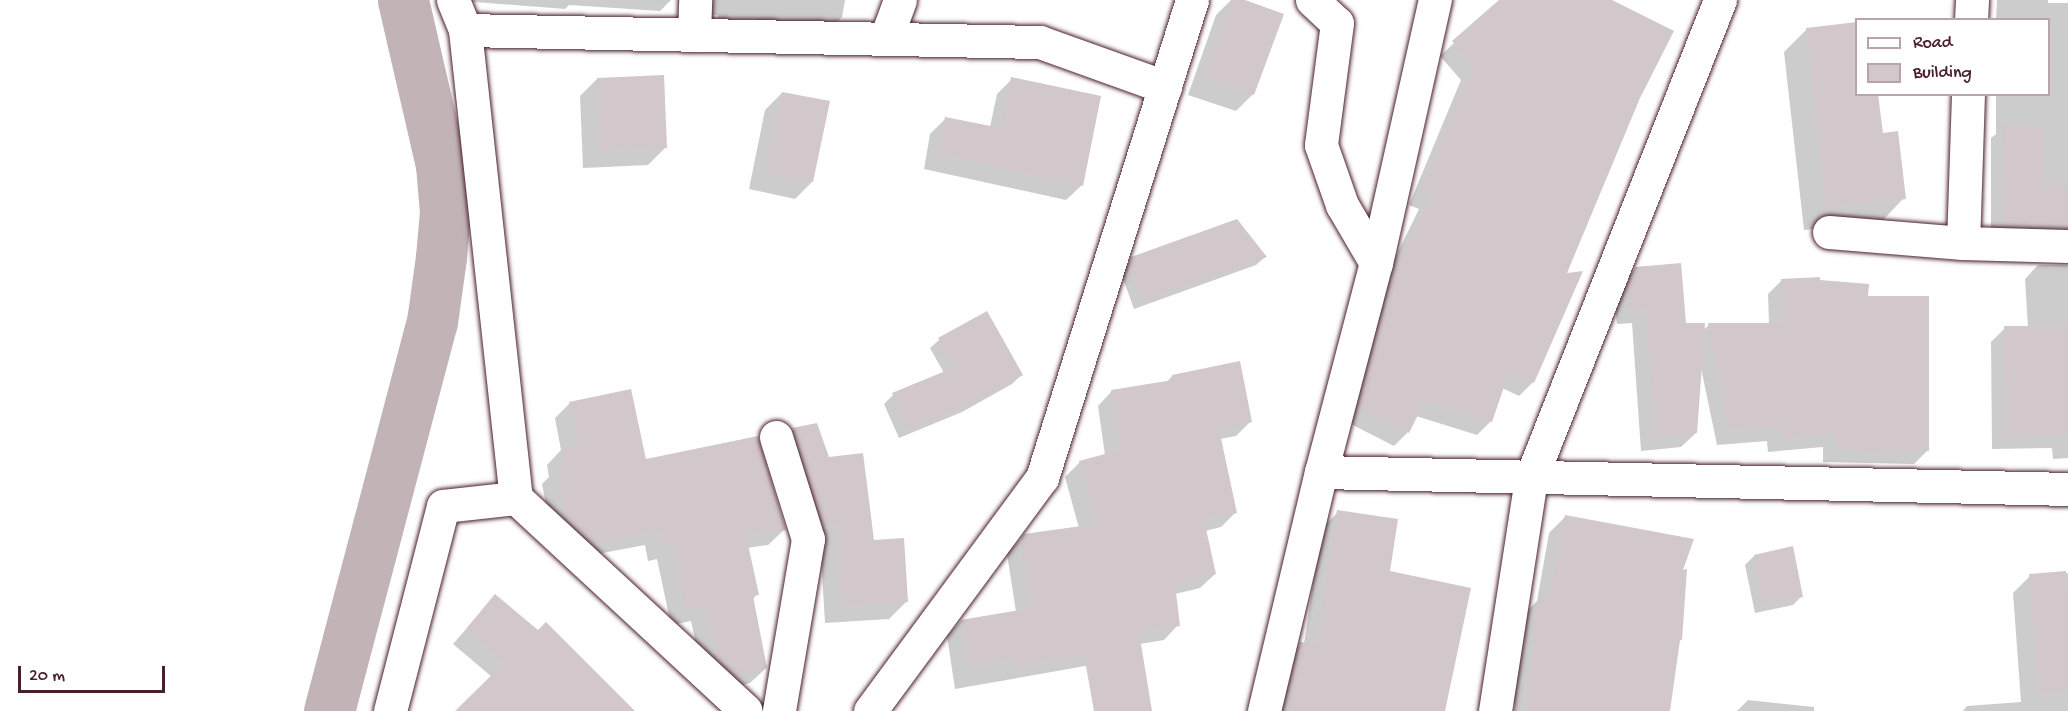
<!DOCTYPE html>
<html>
<head>
<meta charset="utf-8">
<style>
  body { margin:0 }
  #map { position:relative; width:2068px; height:711px; overflow:hidden; background:#fff; font-family:"Gochi Hand",sans-serif }
  div>[style] { position:absolute }
  [style*='--x'] { left:calc(var(--x)*1px); top:calc(var(--y)*1px); width:calc(var(--w)*1px); rotate:calc(var(--a)*1deg) }
  .shadow>* { inset:0; background:#0003 }
  .canal>* { height:51px; margin:-25.5px; padding:0 25.5px; transform-origin:25.5px; border-radius:25.5px; background:#c1b3b6 }
  .building>* { inset:0; background:#d2c7cb }
  .roads { filter:drop-shadow(0 0 2px #4a1f2b) drop-shadow(0 0 2px #4a1f2b) }
  .minor>* { height:33px; margin:-16.5px; padding:0 16.5px; transform-origin:16.5px; border-radius:16.5px; background:#fff }
  span { translate:-50% -50%; white-space:nowrap; text-align:center; line-height:1.15; -webkit-text-stroke:6px #fff; paint-order:stroke }
  .legend { position:absolute; left:1855px; top:18px; width:195px; height:78px; box-sizing:border-box; background:#fff; border:2px solid #b7a5aa; margin:0; padding:8px 10px; list-style:none; font-size:18px; color:#4a1f2b }
  .legend li { display:flex; align-items:center; gap:12px; height:30px }
  .legend b { width:30px; border:2px solid #b7a5aa }
  .scale { position:absolute; left:18px; top:666px; width:147px; height:27px; box-sizing:border-box; border:3px solid #4a1f2b; border-top:0; padding-left:8px; font-size:18px; line-height:21px; white-space:nowrap; color:#4a1f2b; -webkit-text-stroke:4px #fff; paint-order:stroke }
</style>
</head>
<body>
<div id="map">
  <div class="shadow">
    <i style="clip-path:polygon(448px 0,671px 0,660px 11px,569px 5px,565px 9px)"></i>
    <i style="clip-path:polygon(690px 0,845px 0,842px 17px,827px 33px,753px 19px,718px 20px,718px 15px,698px 14px)"></i>
    <i style="clip-path:polygon(1231px 0,1240px 0,1253px 94px,1236px 111px,1188px 95px,1216px 15px)"></i>
    <i style="clip-path:polygon(1501px 0,1609px 0,1639px 97px,1564px 274px,1533px 382px,1519px 396px,1502px 388px,1491px 421px,1477px 435px,1416px 416px,1408px 432px,1394px 446px,1345px 421px,1379px 291px,1419px 209px,1409px 205px,1461px 80px,1440px 56px)"></i>
    <i style="clip-path:polygon(1997px 0,2048px 0,2048px 3px,2068px 3px,2068px 230px,1991px 237px,1991px 138px,1996px 134px,1996px 94px,2048px 94px,2048px 20px,1996px 20px)"></i>
    <i style="clip-path:polygon(1807px 29px,1856px 94px,1881px 134px,1904px 198px,1882px 221px,1804px 230px,1784px 52px)"></i>
    <i style="clip-path:polygon(597px 79px,665px 148px,648px 165px,583px 168px,580px 96px)"></i>
    <i style="clip-path:polygon(1012px 79px,1082px 185px,1066px 200px,924px 169px,930px 134px,945px 119px,990px 127px,997px 94px)"></i>
    <i style="clip-path:polygon(782px 93px,812px 182px,795px 199px,749px 189px,765px 110px)"></i>
    <i style="clip-path:polygon(1265px 257px,1256px 265px,1134px 309px,1121px 273px,1132px 258px)"></i>
    <i style="clip-path:polygon(2038px 265px,2068px 265px,2068px 458px,2053px 459px,2052px 448px,1992px 449px,1991px 342px,2005px 328px,2028px 328px,2025px 279px)"></i>
    <i style="clip-path:polygon(1635px 269px,1685px 325px,1703px 330px,1709px 325px,1769px 324px,1768px 294px,1782px 280px,1818px 281px,1866px 298px,1928px 450px,1914px 464px,1823px 462px,1823px 447px,1768px 452px,1767px 441px,1717px 445px,1701px 368px,1696px 433px,1681px 447px,1641px 451px,1632px 323px,1617px 324px,1614px 299px,1621px 283px)"></i>
    <i style="clip-path:polygon(939px 340px,1021px 375px,1012px 384px,962px 412px,899px 438px,884px 404px,893px 395px,944px 373px,930px 348px)"></i>
    <i style="clip-path:polygon(1172px 376px,1250px 422px,1236px 436px,1220px 439px,1235px 513px,1221px 527px,1205px 531px,1215px 574px,1200px 588px,1175px 594px,1178px 625px,1164px 640px,1140px 644px,1125px 659px,955px 689px,947px 636px,961px 621px,1016px 612px,1007px 554px,1010px 550px,1025px 535px,1079px 528px,1065px 477px,1080px 462px,1105px 455px,1098px 406px,1112px 391px,1166px 383px)"></i>
    <i style="clip-path:polygon(570px 403px,645px 461px,784px 530px,768px 545px,747px 548px,757px 594px,753px 599px,766px 668px,750px 683px,719px 690px,703px 675px,691px 621px,671px 625px,657px 559px,648px 561px,645px 545px,576px 558px,552px 535px,542px 484px,549px 477px,547px 465px,561px 450px,555px 418px)"></i>
    <i style="clip-path:polygon(793px 430px,828px 459px,906px 602px,889px 619px,825px 623px,820px 540px,776px 447px)"></i>
    <i style="clip-path:polygon(1338px 512px,1389px 573px,1444px 711px,1271px 711px,1283px 661px,1300px 644px,1304px 644px,1321px 529px)"></i>
    <i style="clip-path:polygon(1565px 517px,1680px 572px,1681px 640px,1678px 642px,1669px 711px,1514px 711px,1515px 704px,1512px 704px,1524px 614px,1537px 601px,1549px 533px)"></i>
    <i style="clip-path:polygon(1754px 556px,1802px 596px,1793px 605px,1755px 613px,1745px 565px)"></i>
    <i style="clip-path:polygon(2068px 573px,2068px 711px,1963px 711px,1967px 706px,2021px 702px,2013px 593px,2030px 576px)"></i>
    <i style="clip-path:polygon(495px 596px,538px 632px,632px 711px,457px 711px,492px 677px,453px 644px)"></i>
    <i style="clip-path:polygon(1748px 700px,1814px 707px,1814px 711px,1737px 711px)"></i>
  </div>
  <div class="canal">
    <i style="--x:329;--y:711;--w:402;--a:-75.2"></i>
    <i style="--x:432;--y:322;--w:66;--a:-82.1"></i>
    <i style="--x:441;--y:257;--w:45;--a:-84.9"></i>
    <i style="--x:445;--y:212;--w:47;--a:-94.9"></i>
    <i style="--x:441;--y:165;--w:169;--a:-103"></i>
  </div>
  <div class="building">
    <i style="clip-path:polygon(1232px 0,1245px 0,1284px 14px,1254px 95px,1204px 78px)"></i>
    <i style="clip-path:polygon(1499px 0,1612px 0,1674px 31px,1640px 98px,1567px 273px,1583px 271px,1534px 383px,1509px 372px,1492px 422px,1425px 401px,1409px 433px,1358px 407px,1378px 330px,1392px 295px,1388px 293px,1392px 276px,1432px 195px,1421px 191px,1473px 66px,1452px 41px)"></i>
    <i style="clip-path:polygon(1857px 22px,1857px 94px,1878px 94px,1883px 133px,1898px 131px,1906px 199px,1826px 208px,1806px 28px)"></i>
    <i style="clip-path:polygon(664px 75px,667px 148px,600px 151px,597px 78px)"></i>
    <i style="clip-path:polygon(1011px 77px,1101px 96px,1083px 186px,938px 154px,945px 117px,1001px 128px)"></i>
    <i style="clip-path:polygon(782px 92px,830px 101px,813px 182px,765px 173px)"></i>
    <i style="clip-path:polygon(2003px 125px,2044px 126px,2043px 185px,2068px 185px,2068px 227px,2002px 225px)"></i>
    <i style="clip-path:polygon(1237px 219px,1267px 257px,1143px 301px,1129px 263px,1131px 257px)"></i>
    <i style="clip-path:polygon(1681px 263px,1686px 323px,1705px 323px,1697px 433px,1655px 437px,1646px 309px,1631px 311px,1628px 284px,1635px 267px)"></i>
    <i style="clip-path:polygon(1820px 277px,1820px 280px,1869px 284px,1868px 296px,1929px 296px,1929px 451px,1836px 449px,1836px 434px,1782px 439px,1780px 428px,1729px 430px,1708px 323px,1783px 323px,1781px 279px)"></i>
    <i style="clip-path:polygon(987px 311px,1023px 375px,973px 403px,908px 430px,892px 393px,955px 367px,938px 338px)"></i>
    <i style="clip-path:polygon(2004px 326px,2068px 326px,2068px 434px,2005px 436px)"></i>
    <i style="clip-path:polygon(1240px 361px,1252px 422px,1219px 429px,1237px 513px,1204px 520px,1216px 574px,1175px 584px,1180px 626px,1139px 632px,1152px 711px,1094px 711px,1084px 655px,1013px 668px,1012px 660px,968px 667px,961px 620px,1032px 608px,1021px 538px,1024px 534px,1096px 524px,1079px 461px,1120px 450px,1111px 390px,1173px 380px,1172px 375px)"></i>
    <i style="clip-path:polygon(631px 389px,646px 459px,758px 436px,786px 530px,746px 535px,759px 595px,753px 596px,767px 668px,735px 675px,718px 659px,706px 606px,686px 610px,672px 545px,664px 547px,660px 530px,592px 543px,567px 519px,557px 467px,565px 465px,562px 448px,578px 444px,569px 402px)"></i>
    <i style="clip-path:polygon(817px 423px,829px 457px,863px 453px,874px 540px,904px 538px,908px 602px,842px 607px,837px 523px,823px 525px,792px 428px)"></i>
    <i style="clip-path:polygon(1337px 510px,1398px 519px,1390px 571px,1471px 588px,1445px 711px,1288px 711px,1291px 677px,1300px 642px,1317px 644px)"></i>
    <i style="clip-path:polygon(1565px 515px,1694px 539px,1683px 570px,1687px 569px,1682px 640px,1680px 640px,1670px 711px,1527px 711px,1530px 689px,1527px 688px,1539px 596px,1550px 598px)"></i>
    <i style="clip-path:polygon(1793px 546px,1803px 597px,1763px 605px,1754px 555px)"></i>
    <i style="clip-path:polygon(2066px 571px,2068px 693px,2038px 694px,2029px 574px)"></i>
    <i style="clip-path:polygon(495px 594px,538px 630px,546px 622px,635px 711px,455px 711px,504px 663px,466px 629px)"></i>
  </div>
  <div class="roads">
    <div class="minor">
      <i style="--x:453;--y:0;--w:32;--a:68"></i>
      <i style="--x:465;--y:30;--w:471;--a:83.8"></i>
      <i style="--x:516;--y:498;--w:313;--a:42.8"></i>
      <i style="--x:1312;--y:0;--w:34;--a:43"></i>
      <i style="--x:1337;--y:23;--w:123;--a:97.5"></i>
      <i style="--x:1321;--y:145;--w:64;--a:70.7"></i>
      <i style="--x:1342;--y:205;--w:67;--a:59.6"></i>
      <i style="--x:1971;--y:20;--w:20;--a:-87"></i>
      <i style="--x:465;--y:30;--w:575;--a:1.2"></i>
      <i style="--x:1040;--y:42;--w:133;--a:19.8"></i>
      <i style="--x:694;--y:35;--w:35;--a:-88"></i>
      <i style="--x:886;--y:38;--w:40;--a:-69.8"></i>
      <i style="--x:1968;--y:94;--w:149;--a:91.9"></i>
      <i style="--x:1963;--y:243;--w:105;--a:1.6"></i>
      <i style="--x:1829;--y:232;--w:134;--a:4.7"></i>
      <i style="--x:776;--y:437;--w:107;--a:72.6"></i>
      <i style="--x:808;--y:539;--w:174;--a:99.6"></i>
      <i style="--x:1321;--y:472;--w:747;--a:1.3"></i>
      <i style="--x:390;--y:711;--w:212;--a:-75.5"></i>
      <i style="--x:443;--y:506;--w:73;--a:-6.3"></i>
      <i style="--x:870;--y:711;--w:290;--a:-53.6"></i>
      <i style="--x:1042;--y:478;--w:501;--a:-72.58"></i>
      <i style="--x:1264;--y:711;--w:246;--a:-76.6"></i>
      <i style="--x:1321;--y:472;--w:216;--a:-75.3"></i>
      <i style="--x:1376;--y:263;--w:270;--a:-77.4"></i>
      <i style="--x:1495;--y:711;--w:236;--a:-81.2"></i>
      <i style="--x:1531;--y:478;--w:514;--a:-68.43"></i>
    </div>
  </div>
  <ul class="legend">
  <li><b style="height:8px;background:#fff"></b>Road</li>
  <li><b style="height:16px;background:#d2c7cb"></b>Building</li>
  </ul>
  <div class="scale">20 m</div>
</div>
</body>
</html>
